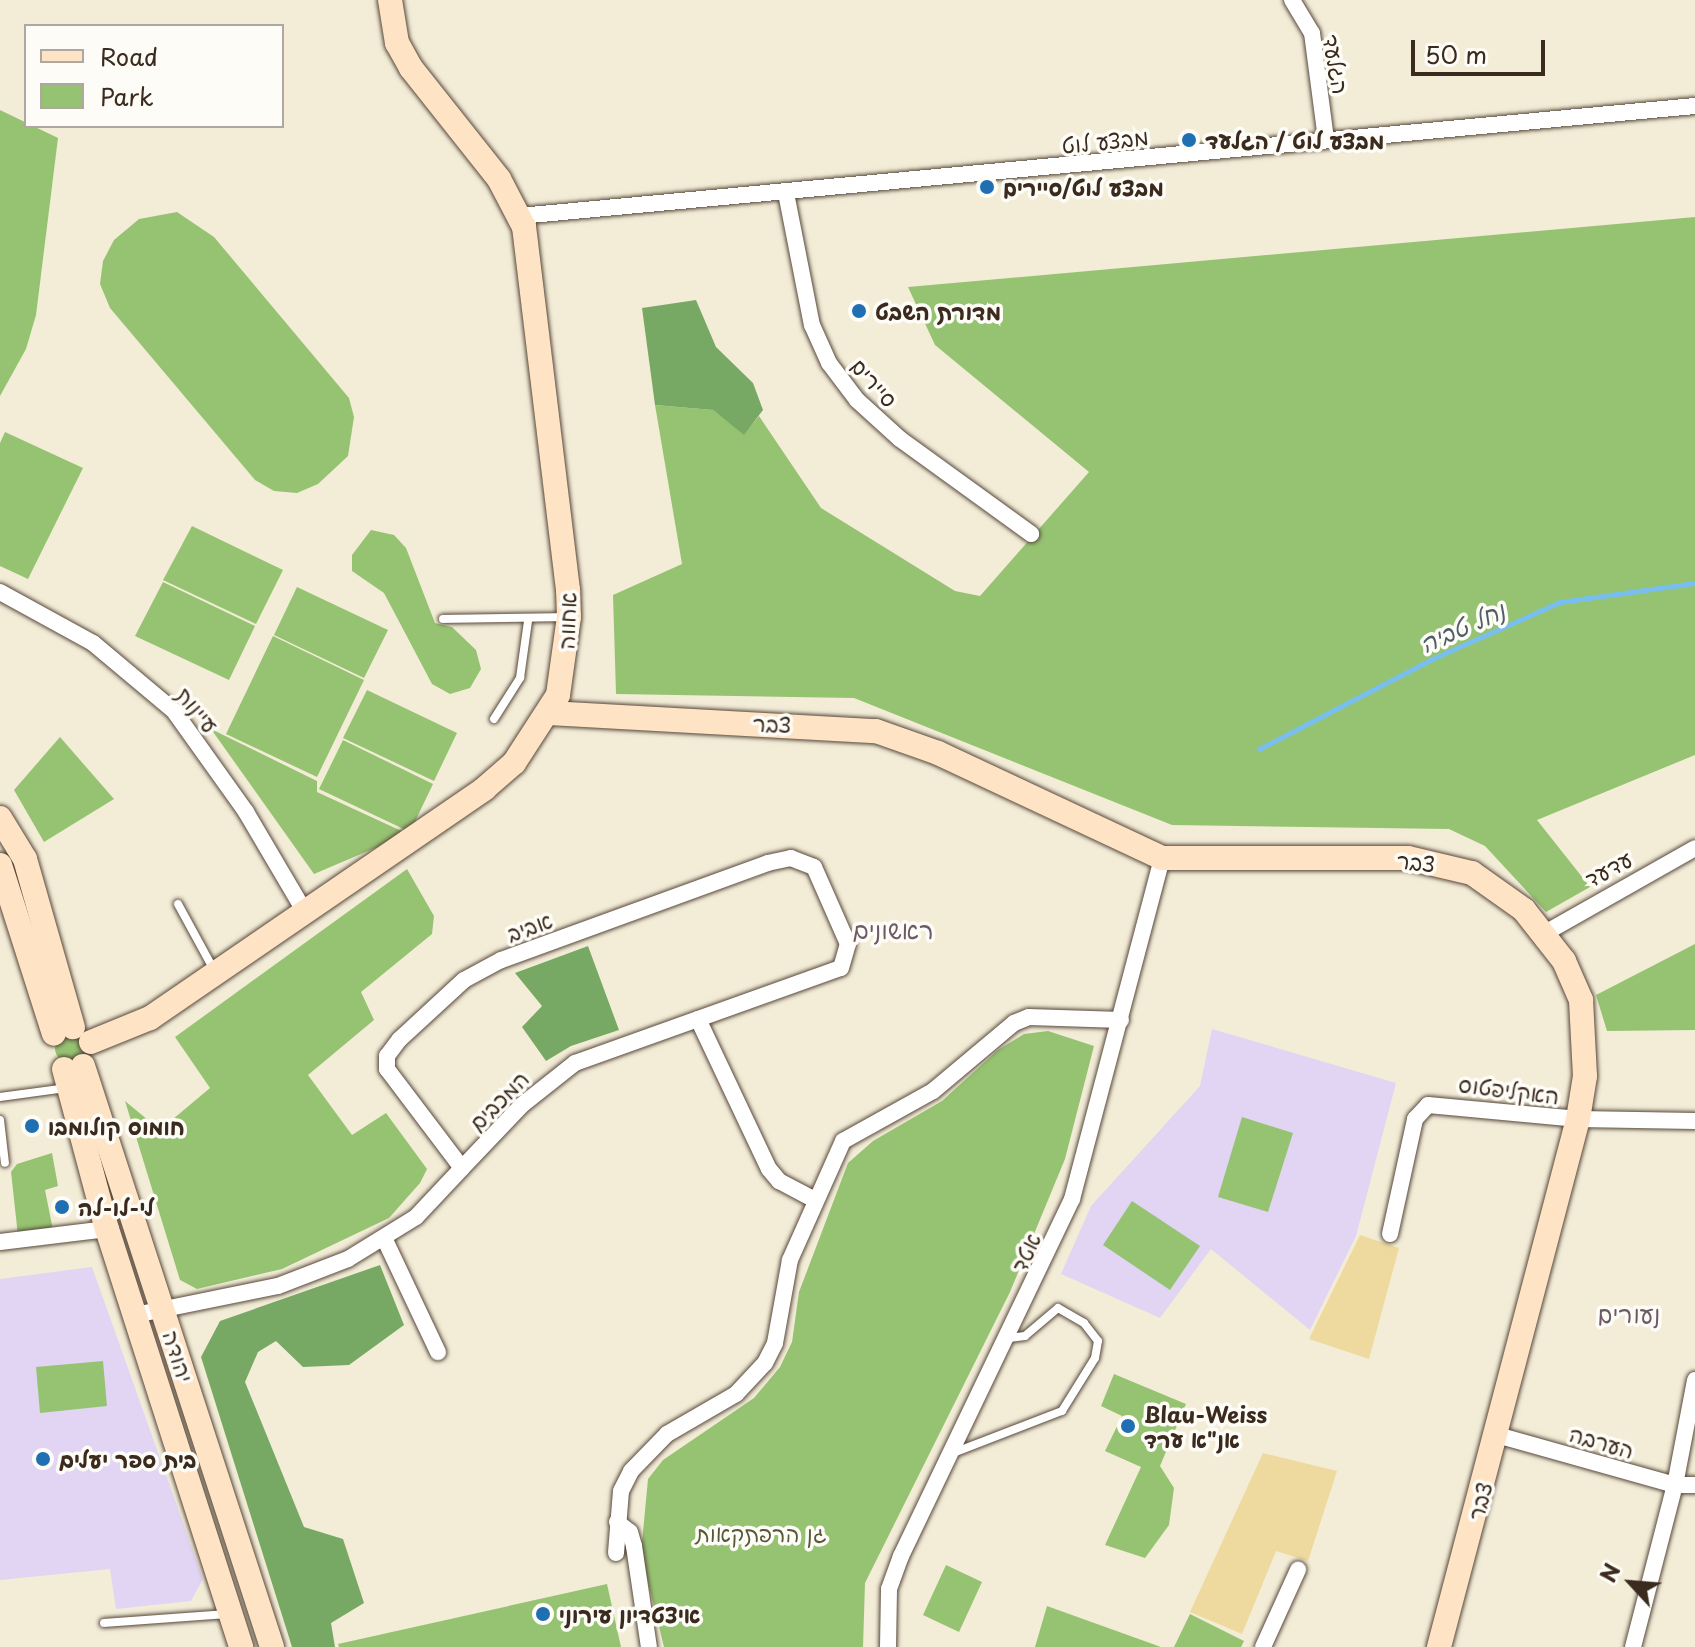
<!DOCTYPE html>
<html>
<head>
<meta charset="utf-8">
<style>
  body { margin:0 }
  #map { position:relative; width:1695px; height:1647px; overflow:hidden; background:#f3edd8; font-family:"Playpen Sans","Playpen Sans Hebrew",sans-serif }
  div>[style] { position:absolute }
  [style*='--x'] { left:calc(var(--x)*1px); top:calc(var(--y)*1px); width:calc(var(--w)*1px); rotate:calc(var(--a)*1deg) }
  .built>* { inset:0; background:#e2d4f3 }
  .green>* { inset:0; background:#96c372 }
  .round { border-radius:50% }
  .forest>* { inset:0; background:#78a964 }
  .sand>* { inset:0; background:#eeda9e }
  .stream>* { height:5px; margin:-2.5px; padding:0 2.5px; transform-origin:2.5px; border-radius:2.5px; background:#78bff0 }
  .roads { filter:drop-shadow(0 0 2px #57473a) drop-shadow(0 0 2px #57473a) }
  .lane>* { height:8px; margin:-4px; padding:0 4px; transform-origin:4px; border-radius:4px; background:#fff }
  .street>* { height:16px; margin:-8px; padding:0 8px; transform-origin:8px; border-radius:8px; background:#fff }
  .secondary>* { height:24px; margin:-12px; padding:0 12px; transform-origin:12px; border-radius:12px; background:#fee4c5 }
  .dots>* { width:22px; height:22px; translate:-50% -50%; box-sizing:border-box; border:4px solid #fdfcf7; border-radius:50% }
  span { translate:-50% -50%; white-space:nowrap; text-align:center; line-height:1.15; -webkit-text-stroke:7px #fdfcf7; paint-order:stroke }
  .street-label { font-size:22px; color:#3b2a1e }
  .poi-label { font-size:22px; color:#3b2a1e; font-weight:700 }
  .left { translate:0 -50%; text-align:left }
  .park-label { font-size:22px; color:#565837 }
  .water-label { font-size:24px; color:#505e68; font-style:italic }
  .neighbourhood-label { font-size:24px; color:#6d5a66 }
  .legend { position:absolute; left:24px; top:24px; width:260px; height:104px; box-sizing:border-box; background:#fdfcf7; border:2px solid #afa8a0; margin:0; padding:10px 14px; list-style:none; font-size:24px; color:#3b2a1e }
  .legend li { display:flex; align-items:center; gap:16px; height:40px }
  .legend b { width:40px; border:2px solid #afa8a0 }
  .north { position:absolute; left:1591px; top:1543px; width:80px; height:80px; -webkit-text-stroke:6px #fdfcf7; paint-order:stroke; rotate:296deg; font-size:22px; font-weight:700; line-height:32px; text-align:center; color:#3b2a1e }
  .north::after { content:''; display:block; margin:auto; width:28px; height:36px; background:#3b2a1e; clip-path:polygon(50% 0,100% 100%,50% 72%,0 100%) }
  .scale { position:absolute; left:1411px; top:40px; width:134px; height:36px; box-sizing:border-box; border:4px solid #3b2a1e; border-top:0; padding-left:10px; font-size:24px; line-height:28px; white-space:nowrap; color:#3b2a1e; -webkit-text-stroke:6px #fdfcf7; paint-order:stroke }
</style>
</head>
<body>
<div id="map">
  <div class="built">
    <i style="clip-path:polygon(1212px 1029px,1396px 1083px,1356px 1236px,1310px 1330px,1211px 1249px,1160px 1318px,1061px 1274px,1091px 1206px,1200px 1086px)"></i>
    <i style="clip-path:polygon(92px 1267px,203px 1579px,191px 1601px,116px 1609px,110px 1569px,0 1580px,0 1279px)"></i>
  </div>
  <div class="green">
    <i style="clip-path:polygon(0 110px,58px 138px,36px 315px,26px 349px,0 396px)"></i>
    <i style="clip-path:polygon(177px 212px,214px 237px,349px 398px,354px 417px,348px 456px,318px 484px,297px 493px,274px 491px,255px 480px,110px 308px,100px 284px,103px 261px,114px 240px,139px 219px)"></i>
    <i style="clip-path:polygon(1695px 217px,1695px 755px,1537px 820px,1590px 887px,1546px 912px,1485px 846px,1449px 829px,1172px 825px,854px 698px,616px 694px,613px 595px,682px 564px,655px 405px,713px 410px,744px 434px,759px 416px,821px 508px,955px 591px,980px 596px,1089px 472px,935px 345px,908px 287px)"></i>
    <i style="clip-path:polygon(5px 432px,83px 468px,28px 579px,0 566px,0 443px)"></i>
    <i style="clip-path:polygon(192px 526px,283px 570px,256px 624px,163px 580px)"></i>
    <i style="clip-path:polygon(371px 530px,394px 535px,406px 548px,435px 623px,452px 627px,476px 650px,481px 669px,470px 688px,450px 694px,432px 684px,384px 593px,352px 571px,352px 555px)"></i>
    <i style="clip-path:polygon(163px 582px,255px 626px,229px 680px,135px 636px)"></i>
    <i style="clip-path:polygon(297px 587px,388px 630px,364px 678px,274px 635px)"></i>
    <i style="clip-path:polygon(273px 636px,364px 680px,317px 777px,226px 734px)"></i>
    <i style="clip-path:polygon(367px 690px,457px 733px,434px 781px,343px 738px)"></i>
    <i style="clip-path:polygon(211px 729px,317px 781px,317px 792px,408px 834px,314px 874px)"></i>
    <i style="clip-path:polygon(60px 737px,114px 799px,44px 842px,14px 790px)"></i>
    <i style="clip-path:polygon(343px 740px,433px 784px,410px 832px,319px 789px)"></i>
    <i style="clip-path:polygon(407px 869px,434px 916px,432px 934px,361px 992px,374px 1020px,308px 1075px,352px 1135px,386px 1113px,427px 1169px,420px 1183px,389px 1218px,282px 1269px,197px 1289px,180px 1280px,125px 1101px,160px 1130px,210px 1088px,175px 1037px)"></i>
    <i style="clip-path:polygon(1695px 944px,1695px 1030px,1607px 1031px,1596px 995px)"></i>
    <i style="clip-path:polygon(1048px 1031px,1094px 1046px,1065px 1159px,1010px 1292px,865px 1583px,863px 1647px,664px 1647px,641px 1553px,648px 1479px,663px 1460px,754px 1398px,780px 1367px,792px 1342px,799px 1292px,848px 1163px,873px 1141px,942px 1101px,998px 1050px,1024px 1034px)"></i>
    <i class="round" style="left:55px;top:1033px;width:30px;height:30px"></i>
    <i style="clip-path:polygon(1242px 1117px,1293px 1133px,1268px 1212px,1218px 1197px)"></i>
    <i style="clip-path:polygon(52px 1153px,58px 1186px,45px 1190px,53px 1230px,18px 1236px,11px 1172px,17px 1164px)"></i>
    <i style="clip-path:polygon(1132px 1201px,1200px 1246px,1170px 1290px,1103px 1245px)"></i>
    <i style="clip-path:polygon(103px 1361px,107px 1406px,40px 1413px,36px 1367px)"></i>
    <i style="clip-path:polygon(1114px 1374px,1186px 1404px,1160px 1466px,1174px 1488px,1169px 1525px,1145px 1558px,1105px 1545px,1141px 1467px,1105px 1451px,1122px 1416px,1101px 1406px)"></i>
    <i style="clip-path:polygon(946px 1565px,982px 1582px,959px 1632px,923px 1615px)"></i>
    <i style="clip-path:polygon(607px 1584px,621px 1647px,339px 1647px,338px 1644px)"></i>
    <i style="clip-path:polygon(1047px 1606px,1161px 1647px,1035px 1647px)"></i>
    <i style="clip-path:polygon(1190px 1614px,1244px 1641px,1241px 1647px,1174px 1647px)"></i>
  </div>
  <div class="forest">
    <i style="clip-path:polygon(696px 300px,716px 347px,753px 383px,763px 410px,744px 435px,713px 410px,655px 405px,642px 308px)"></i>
    <i style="clip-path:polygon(588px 946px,619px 1030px,571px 1046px,546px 1061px,522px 1027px,542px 1006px,515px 973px)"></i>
    <i style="clip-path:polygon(380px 1265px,404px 1325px,349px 1365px,303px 1367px,276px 1341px,258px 1352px,245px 1382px,304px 1527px,343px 1539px,364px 1603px,331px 1623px,335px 1647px,292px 1647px,201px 1357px,220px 1321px)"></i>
  </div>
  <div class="sand">
    <i style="clip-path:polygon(1360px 1235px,1399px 1248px,1369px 1359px,1309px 1339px)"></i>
    <i style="clip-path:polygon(1263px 1453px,1337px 1471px,1308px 1561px,1276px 1551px,1242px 1634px,1190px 1612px)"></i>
  </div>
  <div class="stream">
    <i style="--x:1259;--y:749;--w:195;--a:-27.5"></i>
    <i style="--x:1432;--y:659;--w:140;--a:-24"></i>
    <i style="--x:1560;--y:602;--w:136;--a:-8"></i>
  </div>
  <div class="roads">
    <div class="lane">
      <i style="--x:443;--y:619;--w:123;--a:-0.9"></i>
      <i style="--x:494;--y:719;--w:49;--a:-57.6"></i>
      <i style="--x:520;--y:678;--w:58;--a:-82"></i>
      <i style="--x:178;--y:904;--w:75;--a:61.4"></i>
      <i style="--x:0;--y:1097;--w:68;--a:-7.7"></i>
      <i style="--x:0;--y:1120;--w:43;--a:83.4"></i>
      <i style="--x:953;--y:1453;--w:117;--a:-21.1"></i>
      <i style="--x:1062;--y:1411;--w:62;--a:-58.1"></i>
      <i style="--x:1095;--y:1358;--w:17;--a:-80"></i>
      <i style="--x:1098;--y:1341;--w:23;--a:-128"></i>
      <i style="--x:1084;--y:1323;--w:30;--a:-150"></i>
      <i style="--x:1058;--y:1308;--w:43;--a:139.7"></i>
      <i style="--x:1025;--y:1336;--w:16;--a:173"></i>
      <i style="--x:104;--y:1623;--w:123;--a:-4.2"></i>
    </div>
    <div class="street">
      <i style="--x:1292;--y:0;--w:39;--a:59"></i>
      <i style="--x:1312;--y:33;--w:108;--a:82.5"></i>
      <i style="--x:786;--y:193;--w:135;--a:78.9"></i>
      <i style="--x:812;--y:325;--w:42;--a:65.9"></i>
      <i style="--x:829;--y:363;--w:46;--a:52.9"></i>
      <i style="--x:857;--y:400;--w:58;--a:42.2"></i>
      <i style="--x:900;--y:439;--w:162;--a:35.9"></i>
      <i style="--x:520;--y:216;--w:1180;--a:-5.35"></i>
      <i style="--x:0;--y:592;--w:106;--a:28.7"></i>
      <i style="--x:93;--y:643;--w:106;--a:40"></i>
      <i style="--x:174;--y:711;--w:124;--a:54.5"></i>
      <i style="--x:246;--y:812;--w:116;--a:59.5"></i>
      <i style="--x:1545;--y:933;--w:172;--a:-29.5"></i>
      <i style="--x:698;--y:1019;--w:166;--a:64.7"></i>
      <i style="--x:769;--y:1169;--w:16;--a:50"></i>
      <i style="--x:779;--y:1181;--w:41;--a:27.8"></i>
      <i style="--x:1390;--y:1234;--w:118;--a:-77.7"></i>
      <i style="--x:1415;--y:1119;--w:19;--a:-47"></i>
      <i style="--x:1428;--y:1105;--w:151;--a:5.3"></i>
      <i style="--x:1578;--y:1119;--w:117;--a:1"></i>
      <i style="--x:385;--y:1240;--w:124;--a:64.7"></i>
      <i style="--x:0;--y:1242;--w:108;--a:-6.9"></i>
      <i style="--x:135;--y:1315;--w:146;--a:-11.5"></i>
      <i style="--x:278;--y:1286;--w:75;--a:-21.1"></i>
      <i style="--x:348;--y:1259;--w:80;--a:-31.7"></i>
      <i style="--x:416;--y:1217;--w:67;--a:-46.8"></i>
      <i style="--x:462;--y:1168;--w:87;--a:-46.4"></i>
      <i style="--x:522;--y:1105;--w:68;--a:-38.4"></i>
      <i style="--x:575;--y:1063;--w:282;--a:-19.7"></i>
      <i style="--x:841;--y:968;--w:25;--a:-74"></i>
      <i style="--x:848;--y:944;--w:84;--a:-113.8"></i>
      <i style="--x:814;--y:867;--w:25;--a:-159"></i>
      <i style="--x:791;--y:858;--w:24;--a:168"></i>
      <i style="--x:768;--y:863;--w:284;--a:160"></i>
      <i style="--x:501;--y:960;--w:42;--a:151.6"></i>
      <i style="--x:464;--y:980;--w:88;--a:137.3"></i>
      <i style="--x:399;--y:1040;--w:20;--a:127"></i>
      <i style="--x:387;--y:1056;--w:13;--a:90"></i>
      <i style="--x:387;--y:1069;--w:124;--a:52.9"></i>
      <i style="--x:1497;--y:1435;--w:185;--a:15.7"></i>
      <i style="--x:1675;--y:1485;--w:20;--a:0"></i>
      <i style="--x:617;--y:1522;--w:16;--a:38"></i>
      <i style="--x:630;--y:1532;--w:15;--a:74"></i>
      <i style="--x:634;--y:1546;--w:102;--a:81.6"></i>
      <i style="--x:616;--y:1553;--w:62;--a:-85.4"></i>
      <i style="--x:621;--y:1491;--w:22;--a:-63"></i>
      <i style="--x:631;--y:1471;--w:52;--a:-45.8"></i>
      <i style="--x:667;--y:1434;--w:80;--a:-30.1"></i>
      <i style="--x:736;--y:1394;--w:42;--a:-46.9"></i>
      <i style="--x:765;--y:1363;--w:22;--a:-63"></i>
      <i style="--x:775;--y:1343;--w:84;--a:-79.8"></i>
      <i style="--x:790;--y:1260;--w:130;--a:-66"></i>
      <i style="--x:843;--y:1141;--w:103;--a:-29.1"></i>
      <i style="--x:933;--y:1091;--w:106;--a:-40"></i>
      <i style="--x:1014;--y:1023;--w:16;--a:-22"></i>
      <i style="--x:1029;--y:1017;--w:92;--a:1.9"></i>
      <i style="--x:888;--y:1647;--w:58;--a:-89"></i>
      <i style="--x:889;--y:1589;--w:35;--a:-70"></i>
      <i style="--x:901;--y:1556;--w:396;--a:-64.4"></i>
      <i style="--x:1072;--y:1199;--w:353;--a:-75.2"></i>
      <i style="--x:1263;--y:1647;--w:85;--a:-65.6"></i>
      <i style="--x:1633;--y:1647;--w:167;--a:-75.5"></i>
      <i style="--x:1675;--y:1485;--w:107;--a:-79.2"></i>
    </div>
    <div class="secondary">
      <i style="--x:549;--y:713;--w:327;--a:3.2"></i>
      <i style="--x:876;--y:731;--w:66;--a:19.5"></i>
      <i style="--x:938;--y:753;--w:247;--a:25.1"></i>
      <i style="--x:1162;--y:858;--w:246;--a:0"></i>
      <i style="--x:1408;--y:858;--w:66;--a:13.2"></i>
      <i style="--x:1472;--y:873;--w:64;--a:35.4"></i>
      <i style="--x:1524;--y:910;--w:65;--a:51.9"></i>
      <i style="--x:1564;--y:961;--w:43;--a:66.4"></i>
      <i style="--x:1581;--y:1000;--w:76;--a:87"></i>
      <i style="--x:1585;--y:1076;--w:44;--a:99.2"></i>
      <i style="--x:1578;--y:1119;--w:546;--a:104.75"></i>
      <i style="--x:0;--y:818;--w:48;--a:58.6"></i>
      <i style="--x:25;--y:859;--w:175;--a:74.1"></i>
      <i style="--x:0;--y:865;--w:177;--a:72.3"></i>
      <i style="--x:91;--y:1042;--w:64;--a:-22.1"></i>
      <i style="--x:150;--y:1018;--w:405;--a:-34.4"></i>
      <i style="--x:484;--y:789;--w:40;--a:-41"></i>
      <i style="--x:514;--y:763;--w:81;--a:-57.1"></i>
      <i style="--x:558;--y:695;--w:79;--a:-82"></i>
      <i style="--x:569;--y:617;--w:27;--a:-92"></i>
      <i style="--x:568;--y:590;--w:366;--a:-96.9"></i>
      <i style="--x:524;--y:227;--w:54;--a:-117.5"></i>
      <i style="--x:499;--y:179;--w:142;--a:-128.4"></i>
      <i style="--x:411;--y:68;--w:29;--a:-119"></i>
      <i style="--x:397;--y:43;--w:44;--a:-99.2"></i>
      <i style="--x:83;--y:1066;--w:611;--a:71.98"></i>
      <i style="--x:64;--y:1069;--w:166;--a:75"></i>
      <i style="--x:107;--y:1229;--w:439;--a:72.2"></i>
    </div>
  </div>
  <div class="dots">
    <i style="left:1189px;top:140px;background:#1f6fb2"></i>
    <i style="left:987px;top:187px;background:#1f6fb2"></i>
    <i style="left:859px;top:311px;background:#1f6fb2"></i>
    <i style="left:32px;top:1126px;background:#1f6fb2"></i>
    <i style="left:62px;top:1207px;background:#1f6fb2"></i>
    <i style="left:1128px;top:1426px;background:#1f6fb2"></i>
    <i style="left:43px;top:1459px;background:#1f6fb2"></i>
    <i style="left:543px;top:1614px;background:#1f6fb2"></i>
  </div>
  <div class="street-label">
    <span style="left:1337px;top:64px;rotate:80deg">הגלעד</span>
    <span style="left:1105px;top:140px;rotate:-6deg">מבצע לוט</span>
    <span style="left:875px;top:382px;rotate:48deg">סיירים</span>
    <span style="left:566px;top:621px;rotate:-88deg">אחווה</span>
    <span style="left:198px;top:709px;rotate:50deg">עיינות</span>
    <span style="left:772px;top:723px;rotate:2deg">צבר</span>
    <span style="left:1416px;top:861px;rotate:6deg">צבר</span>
    <span style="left:1608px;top:868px;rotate:-29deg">עדעד</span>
    <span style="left:529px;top:926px;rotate:-20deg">אביב</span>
    <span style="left:1509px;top:1089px;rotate:7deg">האקליפטוס</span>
    <span style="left:498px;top:1100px;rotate:-45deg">המכבים</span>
    <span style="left:1025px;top:1252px;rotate:-65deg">אטד</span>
    <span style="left:179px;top:1356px;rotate:72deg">יהודה</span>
    <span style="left:1602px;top:1441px;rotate:16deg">הערבה</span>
    <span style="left:1479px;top:1501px;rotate:-75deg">צבר</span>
  </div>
  <div class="poi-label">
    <span class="left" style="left:1205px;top:140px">מבצע לוט / הגלעד</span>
    <span class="left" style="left:1003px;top:187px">מבצע לוט/סיירים</span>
    <span class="left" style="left:875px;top:311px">מדורת השבט</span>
    <span class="left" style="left:48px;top:1126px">חומוס קולומבו</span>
    <span class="left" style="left:78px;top:1207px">לי-לו-לה</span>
    <span class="left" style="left:1144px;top:1426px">Blau-Weiss<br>אנ"א ערד</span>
    <span class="left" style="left:59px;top:1459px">בית ספר יעלים</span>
    <span class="left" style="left:559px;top:1614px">איצטדיון עירוני</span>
  </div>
  <div class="park-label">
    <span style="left:761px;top:1533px">גן הרפתקאות</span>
  </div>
  <div class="water-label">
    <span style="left:1462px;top:627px;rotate:-24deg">נחל טביה</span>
  </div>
  <div class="neighbourhood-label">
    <span style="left:893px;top:930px">ראשונים</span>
    <span style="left:1629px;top:1314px">נעורים</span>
  </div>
  <ul class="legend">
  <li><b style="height:10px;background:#fee4c5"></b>Road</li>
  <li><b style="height:22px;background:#96c372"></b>Park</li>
  </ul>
  <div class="north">N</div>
  <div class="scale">50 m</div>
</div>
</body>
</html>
